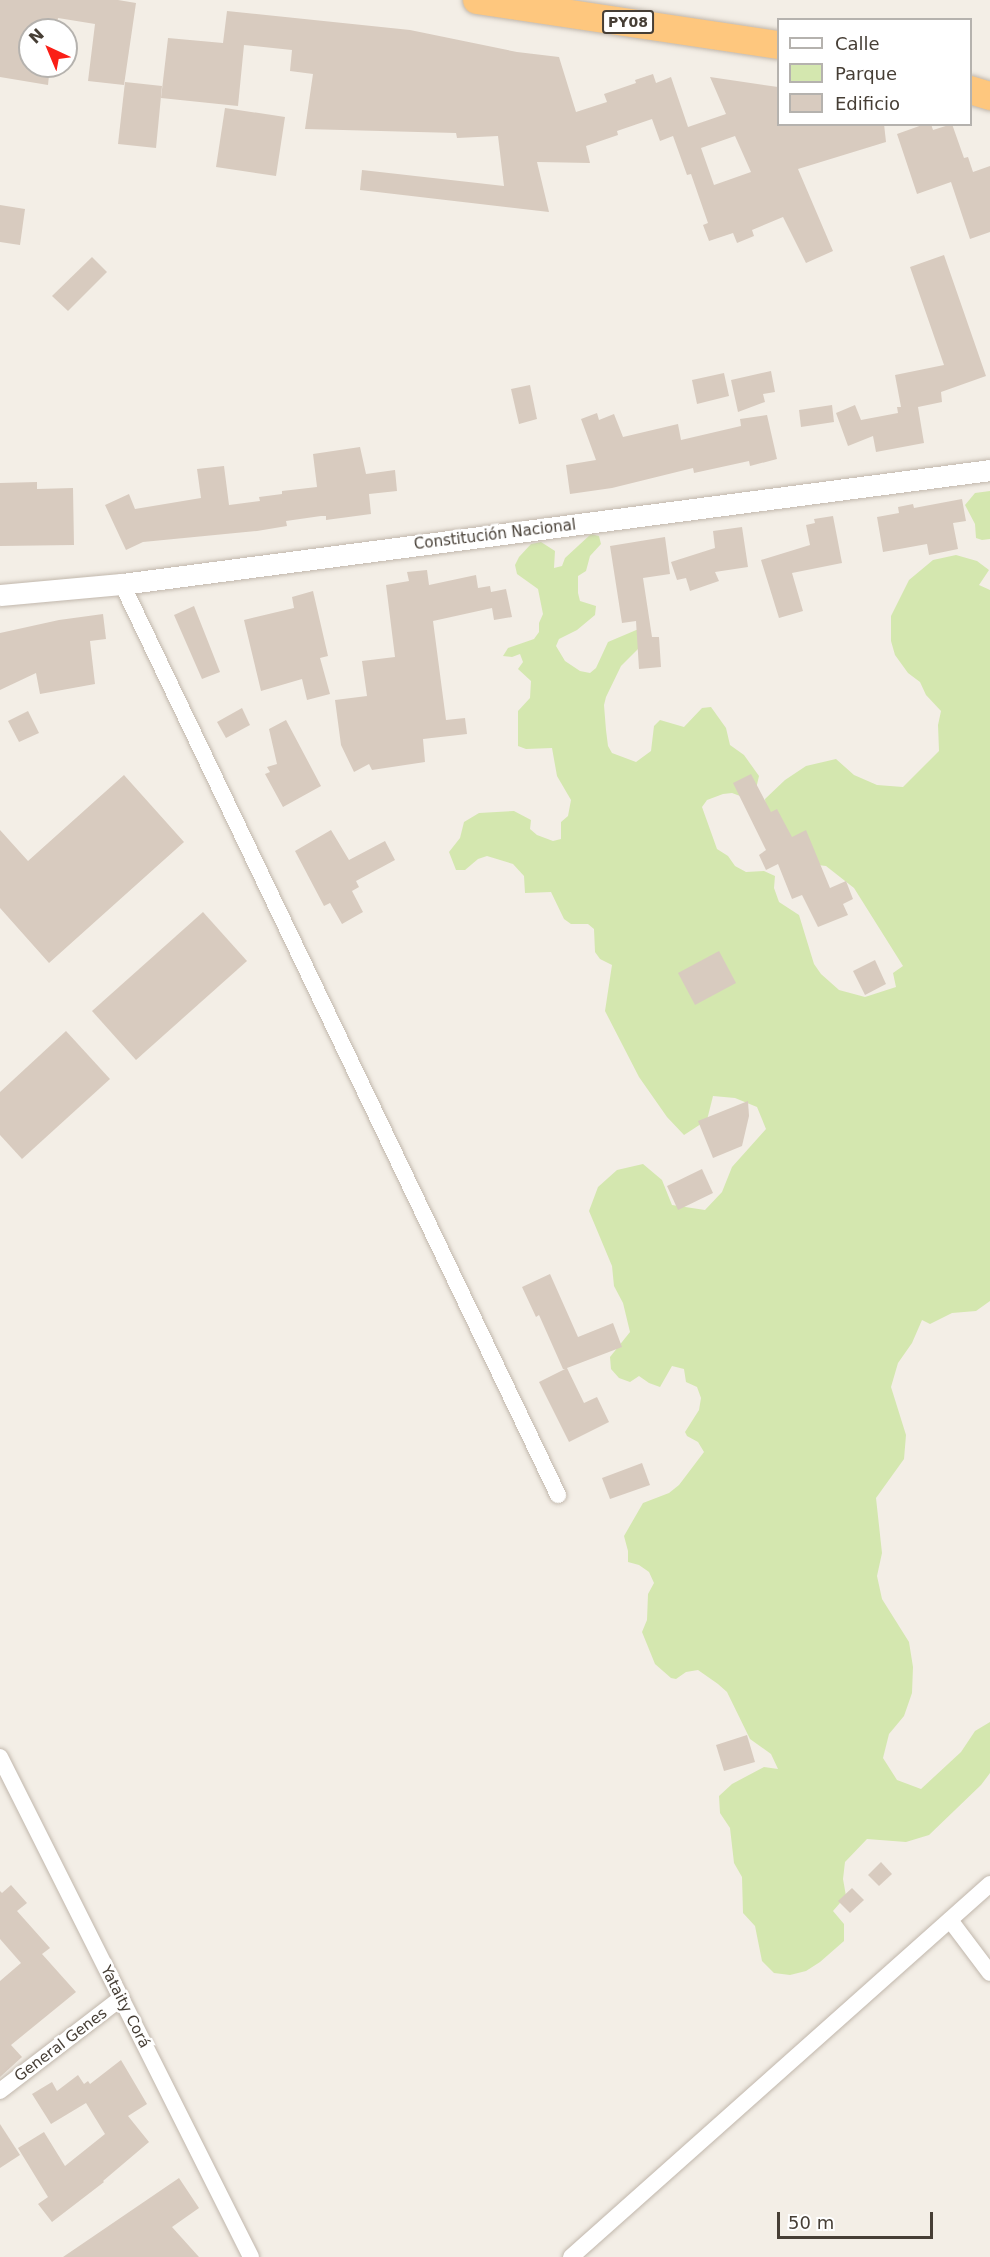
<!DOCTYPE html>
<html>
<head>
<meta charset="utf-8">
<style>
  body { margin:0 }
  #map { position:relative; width:990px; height:2257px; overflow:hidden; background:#f3eee6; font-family:"DejaVu Sans",sans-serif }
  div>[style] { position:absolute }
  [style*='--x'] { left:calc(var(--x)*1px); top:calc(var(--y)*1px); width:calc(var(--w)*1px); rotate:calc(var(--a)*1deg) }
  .green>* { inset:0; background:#d4e7af }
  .building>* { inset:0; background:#d8cbbf }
  .roads { filter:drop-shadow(0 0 2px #c1b7ac) drop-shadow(0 0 2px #c1b7ac) }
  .minor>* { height:16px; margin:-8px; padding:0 8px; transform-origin:8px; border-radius:8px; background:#fff }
  .tertiary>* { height:21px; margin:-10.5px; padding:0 10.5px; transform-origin:10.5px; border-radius:10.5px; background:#fff }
  .trunk>* { height:28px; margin:-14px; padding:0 14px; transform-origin:14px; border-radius:14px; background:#fec77e }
  span { translate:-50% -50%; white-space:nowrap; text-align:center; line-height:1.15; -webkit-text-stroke:5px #fff; paint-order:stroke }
  .shield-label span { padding:2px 4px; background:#fff; border:2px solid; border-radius:4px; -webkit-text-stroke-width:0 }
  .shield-label { font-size:14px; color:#463e35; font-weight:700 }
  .street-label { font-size:15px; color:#463e35 }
  .legend { position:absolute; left:777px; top:18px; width:195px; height:108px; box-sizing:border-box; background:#fff; border:2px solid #b5b2ae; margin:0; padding:8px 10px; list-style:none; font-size:18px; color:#463e35 }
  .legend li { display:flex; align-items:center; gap:12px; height:30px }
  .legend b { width:30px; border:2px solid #b5b2ae }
  .north { position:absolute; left:18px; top:18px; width:60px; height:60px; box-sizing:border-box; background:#fff; border:2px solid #b5b2ae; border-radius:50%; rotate:316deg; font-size:16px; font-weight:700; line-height:24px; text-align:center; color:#463e35 }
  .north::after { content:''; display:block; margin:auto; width:21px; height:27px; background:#fa1f17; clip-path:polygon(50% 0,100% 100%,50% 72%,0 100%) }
  .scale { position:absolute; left:777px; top:2212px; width:156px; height:27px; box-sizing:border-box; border:3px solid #463e35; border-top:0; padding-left:8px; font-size:18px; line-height:21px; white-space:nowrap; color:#463e35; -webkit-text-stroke:4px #fff; paint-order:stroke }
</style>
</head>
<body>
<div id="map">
  <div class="green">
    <i style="clip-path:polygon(990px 491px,990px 539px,982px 540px,976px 538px,975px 524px,965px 505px,975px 493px)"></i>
    <i style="clip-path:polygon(591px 534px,599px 536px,601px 544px,590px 556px,586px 571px,578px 576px,578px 593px,580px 601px,596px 606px,595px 615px,577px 630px,559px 639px,556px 646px,565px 661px,580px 671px,590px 673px,596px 668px,608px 642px,641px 628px,647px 640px,621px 666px,606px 697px,604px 705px,606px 730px,608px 746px,612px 753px,636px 762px,651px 751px,654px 726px,660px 720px,684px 727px,702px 708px,711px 707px,726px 728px,730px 745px,744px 755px,759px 776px,755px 793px,751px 800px,732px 793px,723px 794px,707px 800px,702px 807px,717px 849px,728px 856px,735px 866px,746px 872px,764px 871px,775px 876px,774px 888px,779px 902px,799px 915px,814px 964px,821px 974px,839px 990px,865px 997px,896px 987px,893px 973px,903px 966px,854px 888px,826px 866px,802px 863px,767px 824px,765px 799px,785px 780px,806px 766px,836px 759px,854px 775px,877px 785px,903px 787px,939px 751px,938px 725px,941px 711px,926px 695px,920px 682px,908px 673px,895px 655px,891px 641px,891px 616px,909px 580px,933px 560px,956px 555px,977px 561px,989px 570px,979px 585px,990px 590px,990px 1301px,976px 1311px,952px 1313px,930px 1324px,922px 1320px,912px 1343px,898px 1363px,891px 1387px,906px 1435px,904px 1459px,876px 1498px,882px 1553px,877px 1576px,882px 1599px,909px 1642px,913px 1667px,912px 1693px,904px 1716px,889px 1734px,883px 1758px,897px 1780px,921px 1789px,961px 1752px,975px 1731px,990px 1722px,990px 1773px,981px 1785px,929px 1835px,906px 1842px,867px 1839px,845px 1862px,843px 1879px,846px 1896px,833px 1911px,844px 1924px,844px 1941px,820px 1962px,806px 1971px,790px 1975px,774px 1973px,762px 1961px,755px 1926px,743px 1913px,742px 1877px,734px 1863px,730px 1828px,720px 1813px,719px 1796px,732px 1784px,764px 1767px,778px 1769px,771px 1754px,750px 1739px,727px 1692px,718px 1684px,698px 1670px,686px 1672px,676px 1679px,671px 1678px,655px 1664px,642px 1632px,647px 1620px,648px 1594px,654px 1583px,649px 1572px,639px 1565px,628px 1562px,628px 1551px,624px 1536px,643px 1503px,669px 1493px,679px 1485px,704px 1452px,698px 1442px,687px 1436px,685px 1432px,699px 1410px,701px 1398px,697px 1387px,686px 1382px,684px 1369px,672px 1366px,660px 1387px,649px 1383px,639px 1376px,630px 1382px,619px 1378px,611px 1369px,610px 1357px,630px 1332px,623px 1303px,614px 1286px,612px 1266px,589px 1211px,598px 1187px,617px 1170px,643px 1164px,662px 1180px,672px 1205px,705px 1210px,722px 1192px,732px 1167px,766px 1129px,757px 1107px,735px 1098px,713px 1096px,707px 1120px,684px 1135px,667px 1117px,639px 1077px,605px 1011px,612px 965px,600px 959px,595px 952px,594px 929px,588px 924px,571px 924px,564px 919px,551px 892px,525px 893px,524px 876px,513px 864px,487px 856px,478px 859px,465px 870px,456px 870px,449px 852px,460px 838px,464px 822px,479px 813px,514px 811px,531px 820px,530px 829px,537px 835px,553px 841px,561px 839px,561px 822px,568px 816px,571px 800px,557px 776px,552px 748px,526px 749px,518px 746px,518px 711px,530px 698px,531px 681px,518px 669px,523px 662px,520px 654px,512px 657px,503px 656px,508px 648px,534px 639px,539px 632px,539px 623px,543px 614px,538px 589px,517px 574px,515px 565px,519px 557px,531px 544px,541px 542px,555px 551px,554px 568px,562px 566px,565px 558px)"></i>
  </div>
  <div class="building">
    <i style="clip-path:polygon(0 0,118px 0,136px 3px,124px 85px,88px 81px,95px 24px,58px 18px,56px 30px,30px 30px,30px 66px,50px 66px,48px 85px,0 77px)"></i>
    <i style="clip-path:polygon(evenodd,227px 11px,410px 30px,517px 52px,559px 57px,576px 112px,607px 102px,604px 94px,636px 83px,635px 80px,653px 74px,656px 83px,671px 77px,688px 127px,726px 114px,710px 77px,778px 87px,778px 124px,884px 124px,886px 142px,798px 169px,833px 251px,806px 263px,783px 217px,752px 230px,754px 236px,737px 243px,733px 233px,709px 241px,703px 225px,708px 223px,691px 174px,687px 175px,673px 136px,660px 141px,652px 119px,617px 131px,618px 135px,586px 146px,590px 163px,537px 162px,549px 212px,360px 190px,362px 170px,504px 186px,498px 136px,457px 138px,456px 133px,305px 129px,313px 74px,290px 71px,292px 50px,244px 45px,238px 106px,161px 98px,168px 38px,223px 43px,227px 11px,735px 136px,751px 172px,714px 185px,701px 148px,735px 136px)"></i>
    <i style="clip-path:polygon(125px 82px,162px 86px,156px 148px,118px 144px)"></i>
    <i style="clip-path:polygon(225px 108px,285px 117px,276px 176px,216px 167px)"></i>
    <i style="clip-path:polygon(925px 124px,931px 124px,933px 130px,952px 124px,964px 158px,968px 157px,973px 172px,990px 166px,990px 232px,970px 239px,951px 182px,917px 194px,897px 134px)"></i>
    <i style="clip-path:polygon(0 205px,25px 209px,20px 245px,0 242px)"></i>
    <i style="clip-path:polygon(944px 255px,986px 376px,941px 392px,942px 402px,918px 407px,924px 443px,876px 452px,873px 436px,848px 446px,836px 413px,855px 405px,861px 420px,898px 413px,897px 407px,901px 407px,895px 375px,944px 365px,910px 267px)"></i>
    <i style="clip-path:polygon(92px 257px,107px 272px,68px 311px,52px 296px)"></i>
    <i style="clip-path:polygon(771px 371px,775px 392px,763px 394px,765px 402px,738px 412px,731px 380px)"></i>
    <i style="clip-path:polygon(724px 373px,729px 396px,697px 404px,692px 380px)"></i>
    <i style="clip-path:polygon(530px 385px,537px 419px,519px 424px,511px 389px)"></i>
    <i style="clip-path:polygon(832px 405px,834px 422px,801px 427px,799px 410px)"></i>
    <i style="clip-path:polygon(597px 413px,599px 420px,614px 414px,623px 437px,678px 424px,681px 440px,741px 426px,740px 419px,767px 415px,777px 459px,750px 466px,749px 461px,694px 473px,693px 468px,612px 488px,570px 494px,566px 465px,596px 460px,581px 419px)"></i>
    <i style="clip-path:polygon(360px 447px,366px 474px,395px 470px,397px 491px,369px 494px,371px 514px,326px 520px,326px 516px,321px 516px,286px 521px,287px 526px,257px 531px,143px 542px,126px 550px,105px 505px,129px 494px,135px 509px,201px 498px,197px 469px,224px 466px,229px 505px,260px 501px,259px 497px,282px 494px,282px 491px,317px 487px,313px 454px)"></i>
    <i style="clip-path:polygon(37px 482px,37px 489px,73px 488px,74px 545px,0 546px,0 483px)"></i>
    <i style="clip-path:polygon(962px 499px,966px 521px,953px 523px,958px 549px,929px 555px,927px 544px,883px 552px,877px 517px,899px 513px,898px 507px,913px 504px,914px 508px)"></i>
    <i style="clip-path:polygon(833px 516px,842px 563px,792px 573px,803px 611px,779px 618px,761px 560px,810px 545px,806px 525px,815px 523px,814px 519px)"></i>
    <i style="clip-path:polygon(742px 527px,748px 567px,715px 572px,719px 581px,690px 591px,686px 578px,677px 580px,671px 562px,715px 548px,713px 531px)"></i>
    <i style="clip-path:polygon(665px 537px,670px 574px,643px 578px,652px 637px,659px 637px,661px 667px,639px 669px,636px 621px,622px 623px,610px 546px)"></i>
    <i style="clip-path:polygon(427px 570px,429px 585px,476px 575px,478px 588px,490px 586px,491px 592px,506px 589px,512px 617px,494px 620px,492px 608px,433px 621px,446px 720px,465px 718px,467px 734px,423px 739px,425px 762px,372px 770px,369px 764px,354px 772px,341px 745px,335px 700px,367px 696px,362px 661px,395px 657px,386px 585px,409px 581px,407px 572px)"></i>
    <i style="clip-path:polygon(313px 591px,328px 656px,320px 658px,330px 694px,307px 700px,302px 679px,261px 691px,244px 620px,294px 608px,292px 597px)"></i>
    <i style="clip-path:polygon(194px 606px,220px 672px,202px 679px,174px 615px)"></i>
    <i style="clip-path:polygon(103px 614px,106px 639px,90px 641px,95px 684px,40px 694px,36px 673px,0 690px,0 633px,59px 620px)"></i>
    <i style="clip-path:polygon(242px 708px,250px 725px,226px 738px,217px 722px)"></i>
    <i style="clip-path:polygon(28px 711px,39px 733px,19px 742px,8px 721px)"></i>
    <i style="clip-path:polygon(286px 720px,321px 786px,283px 807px,265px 774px,270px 772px,267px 767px,277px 764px,269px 729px)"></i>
    <i style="clip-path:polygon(751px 774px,771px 812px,777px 809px,792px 837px,806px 830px,830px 888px,846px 881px,853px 899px,843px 904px,848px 915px,818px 927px,802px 895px,792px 899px,778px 864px,766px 870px,759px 855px,766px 850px,733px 783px)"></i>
    <i style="clip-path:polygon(124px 775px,184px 842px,49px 963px,0 908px,0 830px,28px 861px)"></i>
    <i style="clip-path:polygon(331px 830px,349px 860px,385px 841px,395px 860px,356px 881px,359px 887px,352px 891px,363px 912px,342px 924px,330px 903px,324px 906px,295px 851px)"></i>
    <i style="clip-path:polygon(203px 912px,247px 961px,136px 1060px,92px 1011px)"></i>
    <i style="clip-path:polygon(719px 951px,736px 983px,695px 1005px,678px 973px)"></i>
    <i style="clip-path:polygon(875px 960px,886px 984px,865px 995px,853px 971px)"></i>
    <i style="clip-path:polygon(66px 1031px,110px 1079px,22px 1159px,0 1135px,0 1092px)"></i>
    <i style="clip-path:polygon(748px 1101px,749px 1116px,742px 1146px,713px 1158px,698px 1121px)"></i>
    <i style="clip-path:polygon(702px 1169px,713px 1193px,678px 1210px,667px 1186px)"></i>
    <i style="clip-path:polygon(550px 1274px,578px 1337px,613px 1323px,622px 1347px,567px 1368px,584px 1403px,597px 1397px,609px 1422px,569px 1442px,539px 1382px,565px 1369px,563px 1369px,539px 1315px,536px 1317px,522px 1287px)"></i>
    <i style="clip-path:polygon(642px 1463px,650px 1485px,610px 1499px,602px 1478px)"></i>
    <i style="clip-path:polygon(747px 1735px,755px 1762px,724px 1771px,716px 1745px)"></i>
    <i style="clip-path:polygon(881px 1862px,892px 1874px,879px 1886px,868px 1875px)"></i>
    <i style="clip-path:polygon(11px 1885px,27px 1903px,17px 1911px,50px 1948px,42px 1954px,76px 1992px,11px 2045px,22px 2057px,0 2077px,0 1981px,21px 1963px,0 1939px,0 1891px,2px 1893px)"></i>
    <i style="clip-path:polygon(852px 1888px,864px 1900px,850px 1913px,838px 1901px)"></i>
    <i style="clip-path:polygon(121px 2060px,147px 2104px,128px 2116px,149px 2142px,103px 2181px,104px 2182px,52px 2222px,38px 2204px,48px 2197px,18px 2148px,44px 2132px,65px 2166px,105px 2134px,86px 2103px,51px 2124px,32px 2094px,52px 2082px,57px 2091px,78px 2075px,84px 2084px,88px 2081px,90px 2084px)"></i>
    <i style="clip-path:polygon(0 2124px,20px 2155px,0 2168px)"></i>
    <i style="clip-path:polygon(179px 2178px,199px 2208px,172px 2227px,199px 2257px,63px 2257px)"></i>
  </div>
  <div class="roads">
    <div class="minor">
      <i style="--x:122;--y:584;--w:1010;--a:64.42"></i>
      <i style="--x:0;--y:1757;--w:559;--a:63.34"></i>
      <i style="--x:950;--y:1920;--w:66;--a:53"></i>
      <i style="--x:0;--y:2091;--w:153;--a:-37.5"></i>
      <i style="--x:571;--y:2257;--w:561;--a:-41.68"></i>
    </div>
    <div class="tertiary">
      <i style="--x:0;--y:595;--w:122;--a:-5.2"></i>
      <i style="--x:122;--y:584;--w:875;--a:-7.48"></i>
    </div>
    <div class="trunk">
      <i style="--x:477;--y:0;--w:304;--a:8.5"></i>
      <i style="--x:970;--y:90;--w:21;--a:17"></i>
    </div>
  </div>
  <div class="shield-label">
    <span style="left:628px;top:22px">PY08</span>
  </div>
  <div class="street-label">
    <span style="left:495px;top:535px;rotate:-7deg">Constitución Nacional</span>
    <span style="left:125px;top:2007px;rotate:63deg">Yataity Corá</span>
    <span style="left:61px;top:2045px;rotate:-37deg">General Genes</span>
  </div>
  <ul class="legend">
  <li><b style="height:8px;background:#fff"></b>Calle</li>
  <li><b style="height:16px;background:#d4e7af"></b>Parque</li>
  <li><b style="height:16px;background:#d8cbbf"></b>Edificio</li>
  </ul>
  <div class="north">N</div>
  <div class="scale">50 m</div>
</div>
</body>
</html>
